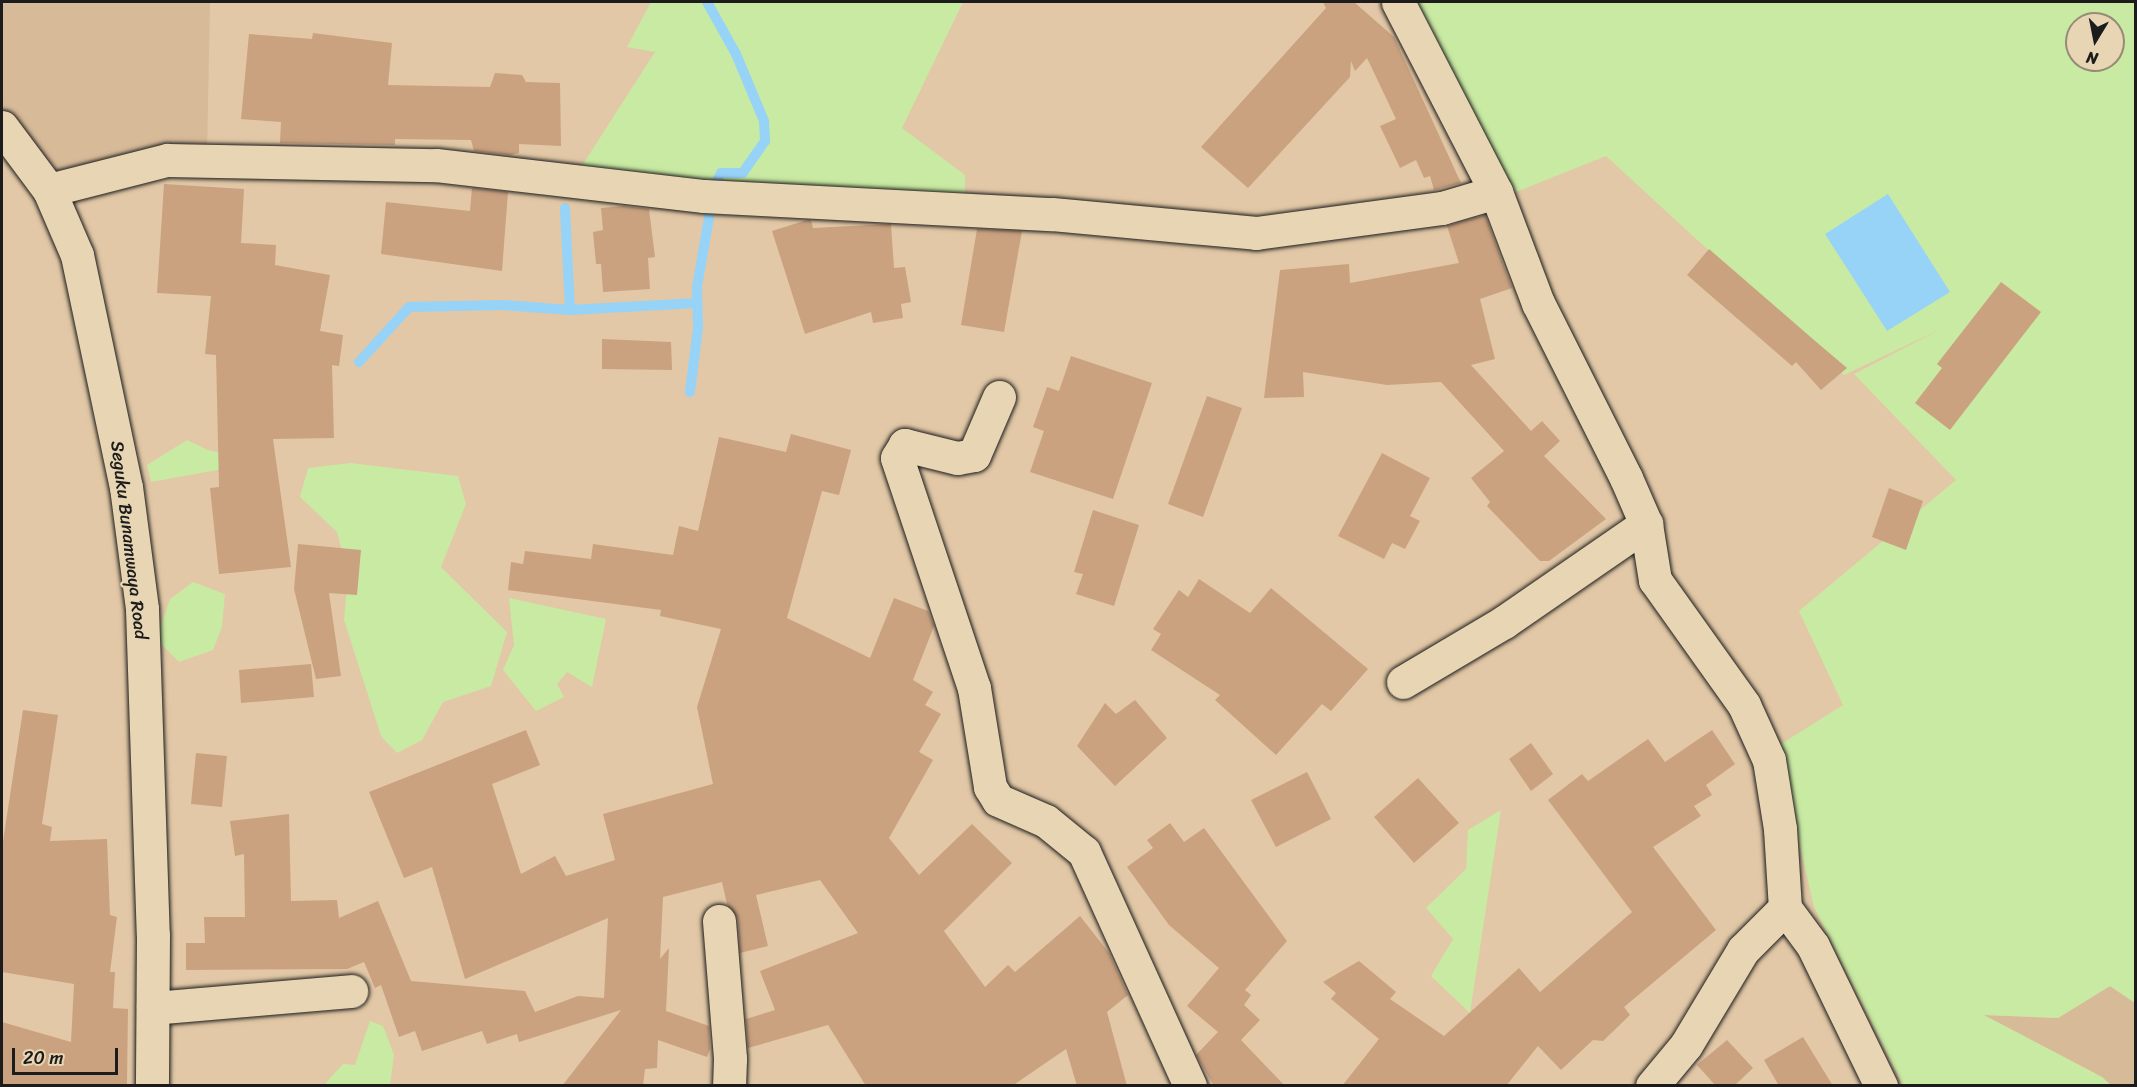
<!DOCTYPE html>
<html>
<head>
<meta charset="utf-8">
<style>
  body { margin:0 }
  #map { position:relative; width:2137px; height:1087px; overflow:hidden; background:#e2c8a6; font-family:Sriracha,sans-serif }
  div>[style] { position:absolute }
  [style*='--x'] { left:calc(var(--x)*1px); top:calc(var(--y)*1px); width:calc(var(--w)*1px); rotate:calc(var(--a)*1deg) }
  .built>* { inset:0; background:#d7ba98 }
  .green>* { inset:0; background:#c9eaa2 }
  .water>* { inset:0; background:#97d3f7 }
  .stream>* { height:10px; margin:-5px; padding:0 5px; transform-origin:5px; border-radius:5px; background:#97d3f7 }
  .building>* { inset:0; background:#caa280 }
  .roads { filter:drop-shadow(0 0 2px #1c1c1c) drop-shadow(0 0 2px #1c1c1c) }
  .street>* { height:33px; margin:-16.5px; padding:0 16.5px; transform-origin:16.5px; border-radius:16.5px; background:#e8d5b3 }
  .secondary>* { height:33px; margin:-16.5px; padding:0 16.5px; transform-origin:16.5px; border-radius:16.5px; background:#e8d5b3 }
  span { translate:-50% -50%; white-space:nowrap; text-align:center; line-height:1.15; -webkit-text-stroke:4.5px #e8d5b3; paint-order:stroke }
  .street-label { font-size:18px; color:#1c1c1c }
  .frame { position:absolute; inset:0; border:3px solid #1c1c1c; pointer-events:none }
  .north { position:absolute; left:2065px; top:12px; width:60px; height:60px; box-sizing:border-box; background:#e8d5b3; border:2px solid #968b77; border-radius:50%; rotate:190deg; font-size:16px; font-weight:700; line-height:24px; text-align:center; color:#1c1c1c }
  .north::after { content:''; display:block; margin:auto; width:21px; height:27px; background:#1c1c1c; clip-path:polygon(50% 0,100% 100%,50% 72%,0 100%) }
  .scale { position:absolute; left:12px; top:1048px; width:106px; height:27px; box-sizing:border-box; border:3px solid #1c1c1c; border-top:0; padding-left:8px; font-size:18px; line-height:21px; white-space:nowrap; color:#1c1c1c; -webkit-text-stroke:4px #e8d5b3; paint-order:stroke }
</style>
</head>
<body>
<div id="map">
  <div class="built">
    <i style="clip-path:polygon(2px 2px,210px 2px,207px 154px,69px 174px,56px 169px,2px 110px)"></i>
    <i style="clip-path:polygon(2110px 986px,2135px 1003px,2135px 1085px,2109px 1085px,2095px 1073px,1983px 1015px,2058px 1018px)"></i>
  </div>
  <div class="green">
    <i style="clip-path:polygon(651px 2px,963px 2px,902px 128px,965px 175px,965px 204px,578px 172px,655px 52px,627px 47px)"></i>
    <i style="clip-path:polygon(evenodd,1403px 2px,2135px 2px,2135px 1003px,2110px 986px,2058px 1018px,1984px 1015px,2102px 1077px,2111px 1085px,1903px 1085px,1814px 907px,1795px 824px,1781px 744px,1843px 705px,1799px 611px,1956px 480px,1854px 374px,1943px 328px,1844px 375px,1606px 156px,1491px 202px,1403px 2px,2077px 24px,2113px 24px,2113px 60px,2077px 60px,2077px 24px)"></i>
    <i style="clip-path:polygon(187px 440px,208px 450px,262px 462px,151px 482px,147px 465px)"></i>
    <i style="clip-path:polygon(351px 463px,458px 476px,466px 504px,441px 567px,507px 632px,491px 686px,443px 702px,422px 740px,397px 753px,381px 736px,344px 620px,348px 574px,337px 532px,300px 497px,308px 468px)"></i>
    <i style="clip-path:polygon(193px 582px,225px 594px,222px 627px,213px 650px,179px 662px,160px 643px,161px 625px,170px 599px)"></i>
    <i style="clip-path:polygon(509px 598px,606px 619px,592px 687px,567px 672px,557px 684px,564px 697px,536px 711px,503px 670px,514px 645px)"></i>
    <i style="clip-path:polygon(1501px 810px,1470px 1013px,1431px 976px,1453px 939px,1426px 908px,1466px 869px,1468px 830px)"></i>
    <i style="clip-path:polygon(370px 1021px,383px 1026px,394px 1055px,390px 1085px,324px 1085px,343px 1064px,355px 1065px)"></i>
  </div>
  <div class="water">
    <i style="clip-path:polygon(1888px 194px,1950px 292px,1887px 331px,1825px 234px)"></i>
  </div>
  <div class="stream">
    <i style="--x:707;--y:2;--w:60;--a:60.9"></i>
    <i style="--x:736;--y:54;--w:73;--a:67.3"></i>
    <i style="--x:764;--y:121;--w:20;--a:87"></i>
    <i style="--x:765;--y:141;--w:39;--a:125"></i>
    <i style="--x:743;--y:173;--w:22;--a:180"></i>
    <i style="--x:721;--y:173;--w:19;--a:115"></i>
    <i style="--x:565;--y:208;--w:102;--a:87.2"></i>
    <i style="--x:359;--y:362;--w:74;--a:-47.7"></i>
    <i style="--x:409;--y:307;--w:94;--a:-1.2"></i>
    <i style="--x:503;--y:305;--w:67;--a:4.3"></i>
    <i style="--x:570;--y:310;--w:127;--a:-3.2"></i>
    <i style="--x:690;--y:392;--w:64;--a:-82.9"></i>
    <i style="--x:698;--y:328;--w:41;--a:-91.4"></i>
    <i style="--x:697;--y:287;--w:76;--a:-80.2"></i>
  </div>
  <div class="building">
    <i style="clip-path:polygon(1323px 2px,1354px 2px,1394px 37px,1461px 183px,1434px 190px,1430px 176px,1424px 178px,1416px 160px,1400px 168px,1380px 126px,1396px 119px,1367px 58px,1355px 71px,1351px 61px,1350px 77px,1248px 188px,1201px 147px,1326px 8px)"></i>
    <i style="clip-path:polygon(313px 33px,392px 43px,388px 85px,490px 87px,495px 73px,522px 75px,526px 82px,560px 83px,561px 146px,519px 144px,519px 153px,511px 155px,474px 151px,471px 140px,395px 139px,395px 145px,280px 143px,281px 122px,241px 119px,249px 34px,312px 39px)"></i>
    <i style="clip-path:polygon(164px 184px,244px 189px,241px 243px,276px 245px,275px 265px,330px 275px,320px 331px,343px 335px,339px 366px,332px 365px,334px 438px,273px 439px,291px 567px,219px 574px,210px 488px,219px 487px,216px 355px,205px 354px,211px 296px,157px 293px)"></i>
    <i style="clip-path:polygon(472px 188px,508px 192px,502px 271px,381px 254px,386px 202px,470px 211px)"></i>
    <i style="clip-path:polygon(624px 206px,649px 209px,655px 257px,648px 258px,650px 289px,603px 292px,601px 264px,596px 264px,593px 232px,603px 230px,601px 208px)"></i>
    <i style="clip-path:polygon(1485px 215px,1512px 288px,1480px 299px,1495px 359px,1471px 365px,1531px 431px,1542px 421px,1560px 441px,1544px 456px,1606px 519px,1549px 561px,1540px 561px,1487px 506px,1490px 502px,1471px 478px,1504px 451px,1441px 382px,1387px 385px,1303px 372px,1304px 397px,1264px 398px,1280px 270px,1349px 264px,1350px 283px,1459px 263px,1447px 226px)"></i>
    <i style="clip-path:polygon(807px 220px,811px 220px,813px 228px,891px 224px,894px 268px,905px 267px,911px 302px,901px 304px,903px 318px,873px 323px,871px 312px,805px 334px,772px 231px)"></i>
    <i style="clip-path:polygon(977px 229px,1022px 231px,1004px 332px,961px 325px)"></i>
    <i style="clip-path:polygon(1709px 249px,1814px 340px,1847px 368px,1821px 390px,1796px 362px,1792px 366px,1687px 275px)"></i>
    <i style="clip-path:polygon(2001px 282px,2041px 312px,1950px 430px,1915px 403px,1942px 368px,1937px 364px)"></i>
    <i style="clip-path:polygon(602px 339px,671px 342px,672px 370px,602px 369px)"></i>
    <i style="clip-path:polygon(1071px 356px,1152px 383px,1113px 499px,1030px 472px,1044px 431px,1033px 427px,1047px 387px,1059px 391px)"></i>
    <i style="clip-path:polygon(1207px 396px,1242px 408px,1203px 517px,1168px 504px)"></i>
    <i style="clip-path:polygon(791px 434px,851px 450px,839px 495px,822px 491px,787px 618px,870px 658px,894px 598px,928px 611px,934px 626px,913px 680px,933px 692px,925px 705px,941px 714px,919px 752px,933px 760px,889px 838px,919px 875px,972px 824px,1012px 863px,944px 931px,985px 987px,1008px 965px,1015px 972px,1080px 916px,1109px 953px,1128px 995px,1107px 1012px,1127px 1086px,1077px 1086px,1066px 1049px,1012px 1086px,866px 1086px,828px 1025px,748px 1048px,746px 1019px,775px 1010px,760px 971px,858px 933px,820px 880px,756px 895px,768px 946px,740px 953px,738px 919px,727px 904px,722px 882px,663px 897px,660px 959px,669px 948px,666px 1011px,709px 1026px,710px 1049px,707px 1057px,658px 1040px,657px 1068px,645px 1069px,643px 1086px,562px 1086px,621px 1010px,519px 1042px,517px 1034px,487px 1044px,482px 1031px,422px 1051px,415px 1031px,399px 1037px,381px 985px,375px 988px,364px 962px,347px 969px,186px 970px,186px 943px,205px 943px,204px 917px,245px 917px,244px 854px,235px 856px,230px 821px,289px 814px,291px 901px,337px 900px,339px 918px,378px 901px,411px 981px,525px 991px,535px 1012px,578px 996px,604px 998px,608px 918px,465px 979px,432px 867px,404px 878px,369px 792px,526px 730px,540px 765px,492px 784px,521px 874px,555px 856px,566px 876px,615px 860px,603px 814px,713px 784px,697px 707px,721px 629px,660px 616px,661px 610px,508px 590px,511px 562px,523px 564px,525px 551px,591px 559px,593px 544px,673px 555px,679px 526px,698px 531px,719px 437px,786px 452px)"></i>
    <i style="clip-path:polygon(1382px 453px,1430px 478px,1410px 516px,1420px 521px,1405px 549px,1392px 543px,1384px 559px,1338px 536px)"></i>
    <i style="clip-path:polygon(1889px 488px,1923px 501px,1906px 550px,1872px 537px)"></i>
    <i style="clip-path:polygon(1093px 510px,1139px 525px,1114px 606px,1076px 594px,1083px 574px,1074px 572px)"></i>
    <i style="clip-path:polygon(298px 544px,361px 550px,357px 595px,329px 593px,341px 676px,316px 679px,294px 589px)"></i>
    <i style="clip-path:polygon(1199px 579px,1250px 613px,1271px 588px,1368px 669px,1331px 711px,1322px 704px,1276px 755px,1215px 700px,1220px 695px,1151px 650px,1161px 634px,1153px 629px,1179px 590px,1188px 597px)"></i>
    <i style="clip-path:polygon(311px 664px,314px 697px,241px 703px,239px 670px)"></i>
    <i style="clip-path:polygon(1135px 700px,1167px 738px,1115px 786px,1077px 746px,1105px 703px,1116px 714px)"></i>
    <i style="clip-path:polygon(23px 710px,58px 715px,42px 824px,52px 827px,50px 841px,107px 839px,110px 915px,117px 917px,110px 972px,115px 972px,113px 1008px,128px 1009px,127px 1086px,2px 1086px,2px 1022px,71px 1042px,74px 984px,2px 972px,2px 848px)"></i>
    <i style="clip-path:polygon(1712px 730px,1735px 764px,1706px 785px,1712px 795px,1694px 806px,1701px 816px,1653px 847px,1716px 930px,1624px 1007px,1630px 1015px,1603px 1041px,1593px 1040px,1561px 1070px,1538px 1046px,1506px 1086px,1342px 1086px,1379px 1039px,1331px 999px,1336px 993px,1323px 982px,1359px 961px,1396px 992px,1390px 999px,1444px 1036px,1519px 968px,1540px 992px,1632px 912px,1548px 800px,1582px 774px,1588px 781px,1648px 739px,1665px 762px)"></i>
    <i style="clip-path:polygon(1531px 743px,1553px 774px,1531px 791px,1509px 759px)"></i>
    <i style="clip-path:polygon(196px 753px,227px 756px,222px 807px,191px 804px)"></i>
    <i style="clip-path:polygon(1307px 772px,1331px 819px,1276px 847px,1251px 800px)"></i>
    <i style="clip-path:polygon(1418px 778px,1459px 823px,1414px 863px,1374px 817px)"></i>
    <i style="clip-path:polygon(1170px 823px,1184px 842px,1204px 828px,1287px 941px,1245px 990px,1251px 995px,1244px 1005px,1260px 1020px,1241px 1040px,1285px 1086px,1214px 1086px,1196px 1055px,1218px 1032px,1187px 1006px,1219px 968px,1169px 925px,1127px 867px,1153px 848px,1147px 840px)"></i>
    <i style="clip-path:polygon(1803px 1037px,1833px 1086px,1779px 1086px,1764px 1060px)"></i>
    <i style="clip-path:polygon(1727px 1040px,1753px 1068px,1734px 1086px,1716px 1086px,1697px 1065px)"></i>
  </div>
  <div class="roads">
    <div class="street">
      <i style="--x:1398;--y:2;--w:214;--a:62.7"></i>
      <i style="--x:1496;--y:192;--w:119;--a:69.3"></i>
      <i style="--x:1538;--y:303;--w:196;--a:63.3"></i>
      <i style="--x:1626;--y:478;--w:50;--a:66.5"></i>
      <i style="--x:1646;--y:524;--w:57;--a:80.9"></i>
      <i style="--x:1655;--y:580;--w:153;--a:54.5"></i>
      <i style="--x:1744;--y:705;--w:60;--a:65.6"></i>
      <i style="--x:1769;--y:760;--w:70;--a:80.9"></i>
      <i style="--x:1780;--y:829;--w:79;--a:86.4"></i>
      <i style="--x:1785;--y:908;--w:47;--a:53.6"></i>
      <i style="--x:1813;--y:946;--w:156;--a:64.1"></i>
      <i style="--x:49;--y:190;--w:122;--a:-14.3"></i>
      <i style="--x:167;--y:160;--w:269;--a:1.1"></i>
      <i style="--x:436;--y:165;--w:270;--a:6.6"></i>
      <i style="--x:704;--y:196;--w:348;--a:3"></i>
      <i style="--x:1052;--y:214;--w:205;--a:5.3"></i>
      <i style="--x:1256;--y:233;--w:188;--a:-7.7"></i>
      <i style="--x:1442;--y:208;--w:56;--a:-16.5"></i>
      <i style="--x:999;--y:397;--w:63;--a:113.3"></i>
      <i style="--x:974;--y:455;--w:17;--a:170"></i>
      <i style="--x:957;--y:458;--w:54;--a:-166"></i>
      <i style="--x:905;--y:445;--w:15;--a:122"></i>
      <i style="--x:897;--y:458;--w:243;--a:71.5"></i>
      <i style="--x:974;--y:688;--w:100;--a:80.8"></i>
      <i style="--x:990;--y:787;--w:15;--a:58"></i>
      <i style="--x:998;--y:800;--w:52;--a:23.6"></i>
      <i style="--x:1046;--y:821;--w:49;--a:39.2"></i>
      <i style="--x:1084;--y:852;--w:257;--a:65.6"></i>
      <i style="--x:1403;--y:682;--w:117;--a:-30.7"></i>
      <i style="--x:1504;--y:622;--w:173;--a:-34.6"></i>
      <i style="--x:719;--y:921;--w:138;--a:85.4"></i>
      <i style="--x:730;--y:1059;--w:27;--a:92"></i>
      <i style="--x:153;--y:1008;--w:199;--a:-4.9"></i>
      <i style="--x:1652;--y:1086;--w:53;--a:-50.3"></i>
      <i style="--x:1686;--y:1045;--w:111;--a:-59"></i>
      <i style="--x:1743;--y:950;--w:59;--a:-45"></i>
    </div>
    <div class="secondary">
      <i style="--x:2;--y:127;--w:79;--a:53.3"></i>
      <i style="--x:49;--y:190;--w:71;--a:66.7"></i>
      <i style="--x:77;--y:255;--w:237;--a:78.1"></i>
      <i style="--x:126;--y:487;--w:123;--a:82.5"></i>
      <i style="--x:142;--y:609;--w:326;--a:88.1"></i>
      <i style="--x:153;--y:935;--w:151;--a:90.4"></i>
    </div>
  </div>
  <div class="street-label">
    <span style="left:129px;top:540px;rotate:83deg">Seguku Bunamwaya Road</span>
  </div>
  <div class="frame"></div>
  <div class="north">N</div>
  <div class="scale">20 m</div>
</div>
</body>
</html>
